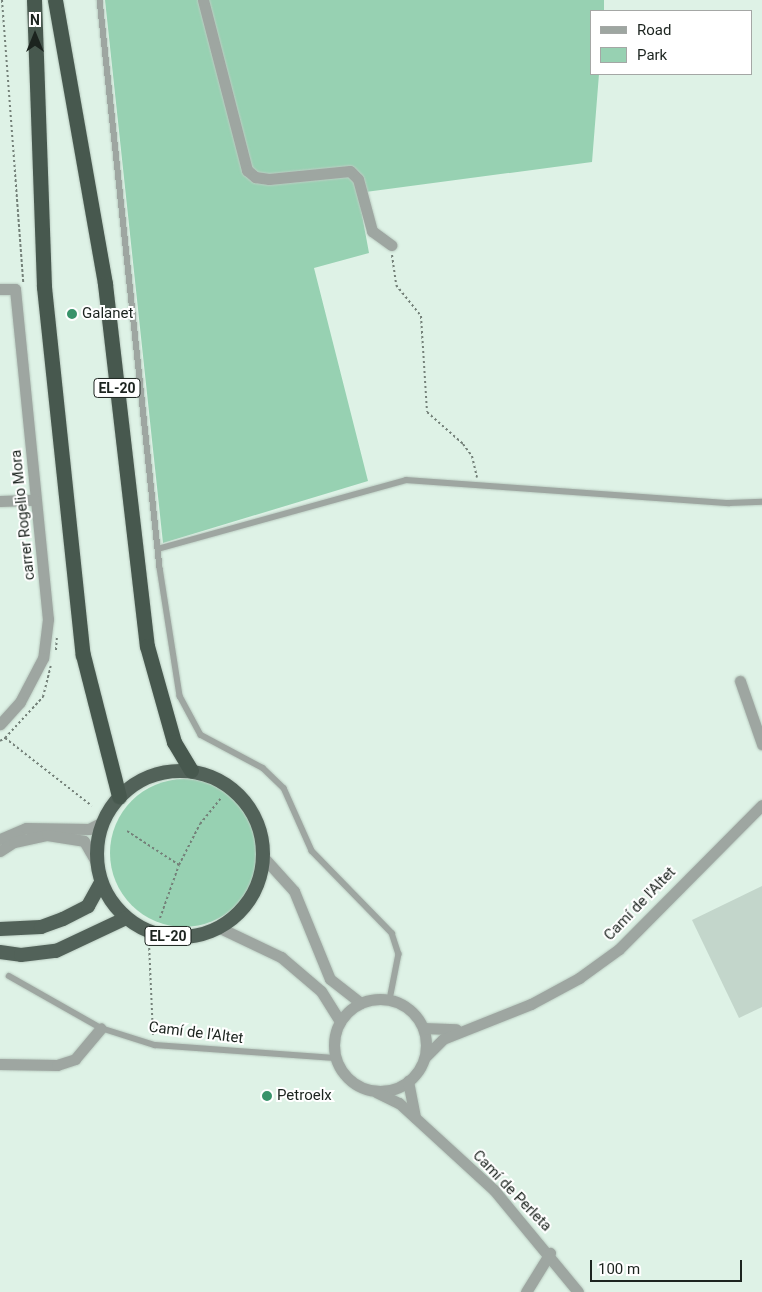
<!DOCTYPE html>
<html>
<head>
<meta charset="utf-8">
<style>
  body { margin:0 }
  #map { position:relative; width:762px; height:1292px; overflow:hidden; background:#def2e6; font-family:Roboto,sans-serif }
  div>[style] { position:absolute }
  [style*='--x'] { left:calc(var(--x)*1px); top:calc(var(--y)*1px); width:calc(var(--w)*1px); rotate:calc(var(--a)*1deg) }
  .green>* { inset:0; background:#97d1b2 }
  .round { border-radius:50% }
  .building>* { inset:0; background:#c3d6cb }
  .path>* { height:2px; margin-top:-1px; transform-origin:0; background:repeating-linear-gradient(90deg,#748179 0 2.5px,transparent 0 5px) }
  .roads { filter:drop-shadow(0 0 1px #bbcdc2) drop-shadow(0 0 1px #bbcdc2) }
  .service>* { height:5.5px; margin:-2.75px; padding:0 2.75px; transform-origin:2.75px; border-radius:2.75px; background:#9ea6a1 }
  .minor>* { height:11px; margin:-5.5px; padding:0 5.5px; transform-origin:5.5px; border-radius:5.5px; background:#9ea6a1 }
  .minor>.ring { margin:-5.5px; padding:0; box-sizing:content-box; background:none; border:11px solid #9ea6a1; border-radius:50% }
  .trunk>* { height:14px; margin:-7px; padding:0 7px; transform-origin:7px; border-radius:7px; background:#526259 }
  .trunk>.ring { margin:-7px; padding:0; box-sizing:content-box; background:none; border:14px solid #526259; border-radius:50% }
  .motorway>* { height:15px; margin:-7.5px; padding:0 7.5px; transform-origin:7.5px; border-radius:7.5px; background:#47584e }
  .dots>* { width:14px; height:14px; translate:-50% -50%; box-sizing:border-box; border:2px solid #fff; border-radius:50% }
  span { translate:-50% -50%; white-space:nowrap; text-align:center; line-height:1.15; -webkit-text-stroke:4px #fff; paint-order:stroke }
  .shield-label span { padding:1px 4px; background:#fff; border:1px solid; border-radius:4px; -webkit-text-stroke-width:0 }
  .shield-label { font-size:14px; color:#1c241f; font-weight:700 }
  .poi-label { font-size:15px; color:#1c241f }
  .left { translate:0 -50%; text-align:left }
  .street-label { font-size:15px; color:#1c241f }
  .legend { position:absolute; left:590px; top:10px; width:162px; height:65px; box-sizing:border-box; background:#fff; border:1px solid #a4a7a5; margin:0; padding:6px 9px; list-style:none; font-size:15px; color:#1c241f }
  .legend li { display:flex; align-items:center; gap:10px; height:25px }
  .legend b { width:25px; border:1px solid #a4a7a5 }
  .north { position:absolute; left:10px; top:10px; width:50px; height:50px; -webkit-text-stroke:4px #fff; paint-order:stroke; rotate:0deg; font-size:14px; font-weight:700; line-height:20px; text-align:center; color:#1c241f }
  .north::after { content:''; display:block; margin:auto; width:18px; height:22px; background:#1c241f; clip-path:polygon(50% 0,100% 100%,50% 72%,0 100%) }
  .scale { position:absolute; left:590px; top:1260px; width:152px; height:22px; box-sizing:border-box; border:2px solid #1c241f; border-top:0; padding-left:6px; font-size:15px; line-height:18px; white-space:nowrap; color:#1c241f; -webkit-text-stroke:4px #fff; paint-order:stroke }
</style>
</head>
<body>
<div id="map">
  <div class="green">
    <i style="clip-path:polygon(105px 0,604px 0,604px 11px,591px 11px,591px 74px,599px 74px,592px 162px,358px 193px,369px 253px,314px 268px,368px 481px,163px 543px)"></i>
    <i class="round" style="left:110px;top:779px;width:148px;height:148px"></i>
  </div>
  <div class="building">
    <i style="clip-path:polygon(762px 886px,762px 1007px,739px 1018px,692px 920px)"></i>
  </div>
  <div class="path">
    <i style="--x:2;--y:0;--w:283;--a:85.7"></i>
    <i style="--x:392;--y:255;--w:30;--a:82"></i>
    <i style="--x:396;--y:285;--w:40;--a:51"></i>
    <i style="--x:421;--y:316;--w:96;--a:86.4"></i>
    <i style="--x:427;--y:412;--w:48;--a:41.6"></i>
    <i style="--x:463;--y:444;--w:15;--a:53"></i>
    <i style="--x:472;--y:456;--w:22;--a:77"></i>
    <i style="--x:56;--y:650;--w:13;--a:-86"></i>
    <i style="--x:5;--y:738;--w:56;--a:-47.2"></i>
    <i style="--x:43;--y:697;--w:32;--a:-76"></i>
    <i style="--x:0;--y:741;--w:6;--a:-31"></i>
    <i style="--x:5;--y:738;--w:110;--a:38"></i>
    <i style="--x:127;--y:831;--w:62;--a:33.2"></i>
    <i style="--x:179;--y:865;--w:46;--a:-62.9"></i>
    <i style="--x:200;--y:824;--w:33;--a:-51"></i>
    <i style="--x:160;--y:918;--w:56;--a:-70.3"></i>
    <i style="--x:149;--y:943;--w:93;--a:87.5"></i>
  </div>
  <div class="roads">
    <div class="service">
      <i style="--x:100;--y:0;--w:571;--a:83.97"></i>
      <i style="--x:160;--y:568;--w:130;--a:81.1"></i>
      <i style="--x:180;--y:696;--w:44;--a:61.7"></i>
      <i style="--x:201;--y:735;--w:70;--a:28"></i>
      <i style="--x:263;--y:768;--w:29;--a:44"></i>
      <i style="--x:284;--y:788;--w:69;--a:66"></i>
      <i style="--x:312;--y:851;--w:115;--a:45.7"></i>
      <i style="--x:392;--y:933;--w:22;--a:72"></i>
      <i style="--x:399;--y:954;--w:47;--a:101.1"></i>
      <i style="--x:158;--y:549;--w:257;--a:-15.5"></i>
      <i style="--x:406;--y:480;--w:324;--a:4.1"></i>
      <i style="--x:729;--y:503;--w:33;--a:-2"></i>
      <i style="--x:9;--y:976;--w:106;--a:29.5"></i>
      <i style="--x:101;--y:1028;--w:57;--a:17.5"></i>
      <i style="--x:155;--y:1045;--w:180;--a:4.1"></i>
    </div>
    <div class="minor">
      <i style="--x:203;--y:0;--w:176;--a:75.5"></i>
      <i style="--x:247;--y:170;--w:11;--a:41"></i>
      <i style="--x:255;--y:177;--w:14;--a:8"></i>
      <i style="--x:269;--y:179;--w:81;--a:-5.6"></i>
      <i style="--x:350;--y:171;--w:11;--a:45"></i>
      <i style="--x:358;--y:179;--w:54;--a:74.9"></i>
      <i style="--x:372;--y:231;--w:24;--a:36"></i>
      <i style="--x:0;--y:289;--w:15;--a:0"></i>
      <i style="--x:15;--y:289;--w:332;--a:84.3"></i>
      <i style="--x:48;--y:619;--w:39;--a:97"></i>
      <i style="--x:43;--y:658;--w:50;--a:117.6"></i>
      <i style="--x:20;--y:702;--w:30;--a:132"></i>
      <i style="--x:0;--y:501;--w:34;--a:-2"></i>
      <i style="--x:740;--y:681;--w:67;--a:70.8"></i>
      <i style="--x:0;--y:839;--w:28;--a:-23"></i>
      <i style="--x:26;--y:828;--w:63;--a:0.9"></i>
      <i style="--x:89;--y:829;--w:16;--a:-27"></i>
      <i style="--x:0;--y:851;--w:17;--a:-33"></i>
      <i style="--x:14;--y:842;--w:34;--a:-12"></i>
      <i style="--x:47;--y:835;--w:37;--a:9"></i>
      <i style="--x:84;--y:841;--w:24;--a:60"></i>
      <i style="--x:265;--y:859;--w:43;--a:47.8"></i>
      <i style="--x:294;--y:891;--w:95;--a:67.8"></i>
      <i style="--x:330;--y:979;--w:39;--a:38"></i>
      <i style="--x:220;--y:928;--w:68;--a:25.4"></i>
      <i style="--x:281;--y:957;--w:52;--a:40.4"></i>
      <i style="--x:321;--y:991;--w:36;--a:58"></i>
      <i class="ring" style="left:334px;top:999px;width:81px;height:81px"></i>
      <i style="--x:423;--y:1028;--w:33;--a:2"></i>
      <i style="--x:425;--y:1057;--w:25;--a:-45"></i>
      <i style="--x:443;--y:1039;--w:95;--a:-21.7"></i>
      <i style="--x:531;--y:1004;--w:55;--a:-28.4"></i>
      <i style="--x:579;--y:978;--w:49;--a:-35.9"></i>
      <i style="--x:619;--y:949;--w:203;--a:-45.2"></i>
      <i style="--x:0;--y:1064;--w:57;--a:1"></i>
      <i style="--x:57;--y:1065;--w:19;--a:-18"></i>
      <i style="--x:75;--y:1059;--w:40;--a:-50"></i>
      <i style="--x:408;--y:1081;--w:37;--a:79"></i>
      <i style="--x:376;--y:1092;--w:25;--a:26"></i>
      <i style="--x:399;--y:1103;--w:129;--a:42.5"></i>
      <i style="--x:494;--y:1190;--w:132;--a:50.5"></i>
      <i style="--x:526;--y:1292;--w:46;--a:-58.4"></i>
    </div>
    <div class="trunk">
      <i class="ring" style="left:97px;top:771px;width:152px;height:152px"></i>
      <i style="--x:0;--y:929;--w:41;--a:-2.8"></i>
      <i style="--x:41;--y:927;--w:23;--a:-20"></i>
      <i style="--x:63;--y:919;--w:28;--a:-27"></i>
      <i style="--x:88;--y:906;--w:26;--a:-61"></i>
      <i style="--x:0;--y:952;--w:21;--a:8"></i>
      <i style="--x:21;--y:955;--w:35;--a:-7"></i>
      <i style="--x:56;--y:951;--w:77;--a:-25.2"></i>
    </div>
    <div class="motorway">
      <i style="--x:34;--y:0;--w:287;--a:88"></i>
      <i style="--x:44;--y:287;--w:370;--a:84"></i>
      <i style="--x:83;--y:655;--w:146;--a:75.7"></i>
      <i style="--x:55;--y:0;--w:288;--a:80"></i>
      <i style="--x:105;--y:284;--w:364;--a:83.4"></i>
      <i style="--x:147;--y:646;--w:100;--a:74.3"></i>
      <i style="--x:174;--y:742;--w:33;--a:59"></i>
    </div>
  </div>
  <div class="dots">
    <i style="left:72px;top:314px;background:#38936a"></i>
    <i style="left:267px;top:1096px;background:#38936a"></i>
  </div>
  <div class="shield-label">
    <span style="left:117px;top:388px">EL-20</span>
    <span style="left:168px;top:936px">EL-20</span>
  </div>
  <div class="poi-label">
    <span class="left" style="left:82px;top:314px">Galanet</span>
    <span class="left" style="left:277px;top:1096px">Petroelx</span>
  </div>
  <div class="street-label">
    <span style="left:23px;top:515px;rotate:-96deg">carrer Rogelio Mora</span>
    <span style="left:640px;top:904px;rotate:-46deg">Camí de l'Altet</span>
    <span style="left:196px;top:1033px;rotate:7deg">Camí de l'Altet</span>
    <span style="left:512px;top:1191px;rotate:46deg">Camí de Perleta</span>
  </div>
  <ul class="legend">
  <li><b style="height:6px;background:#9ea6a1"></b>Road</li>
  <li><b style="height:14px;background:#97d1b2"></b>Park</li>
  </ul>
  <div class="north">N</div>
  <div class="scale">100 m</div>
</div>
</body>
</html>
